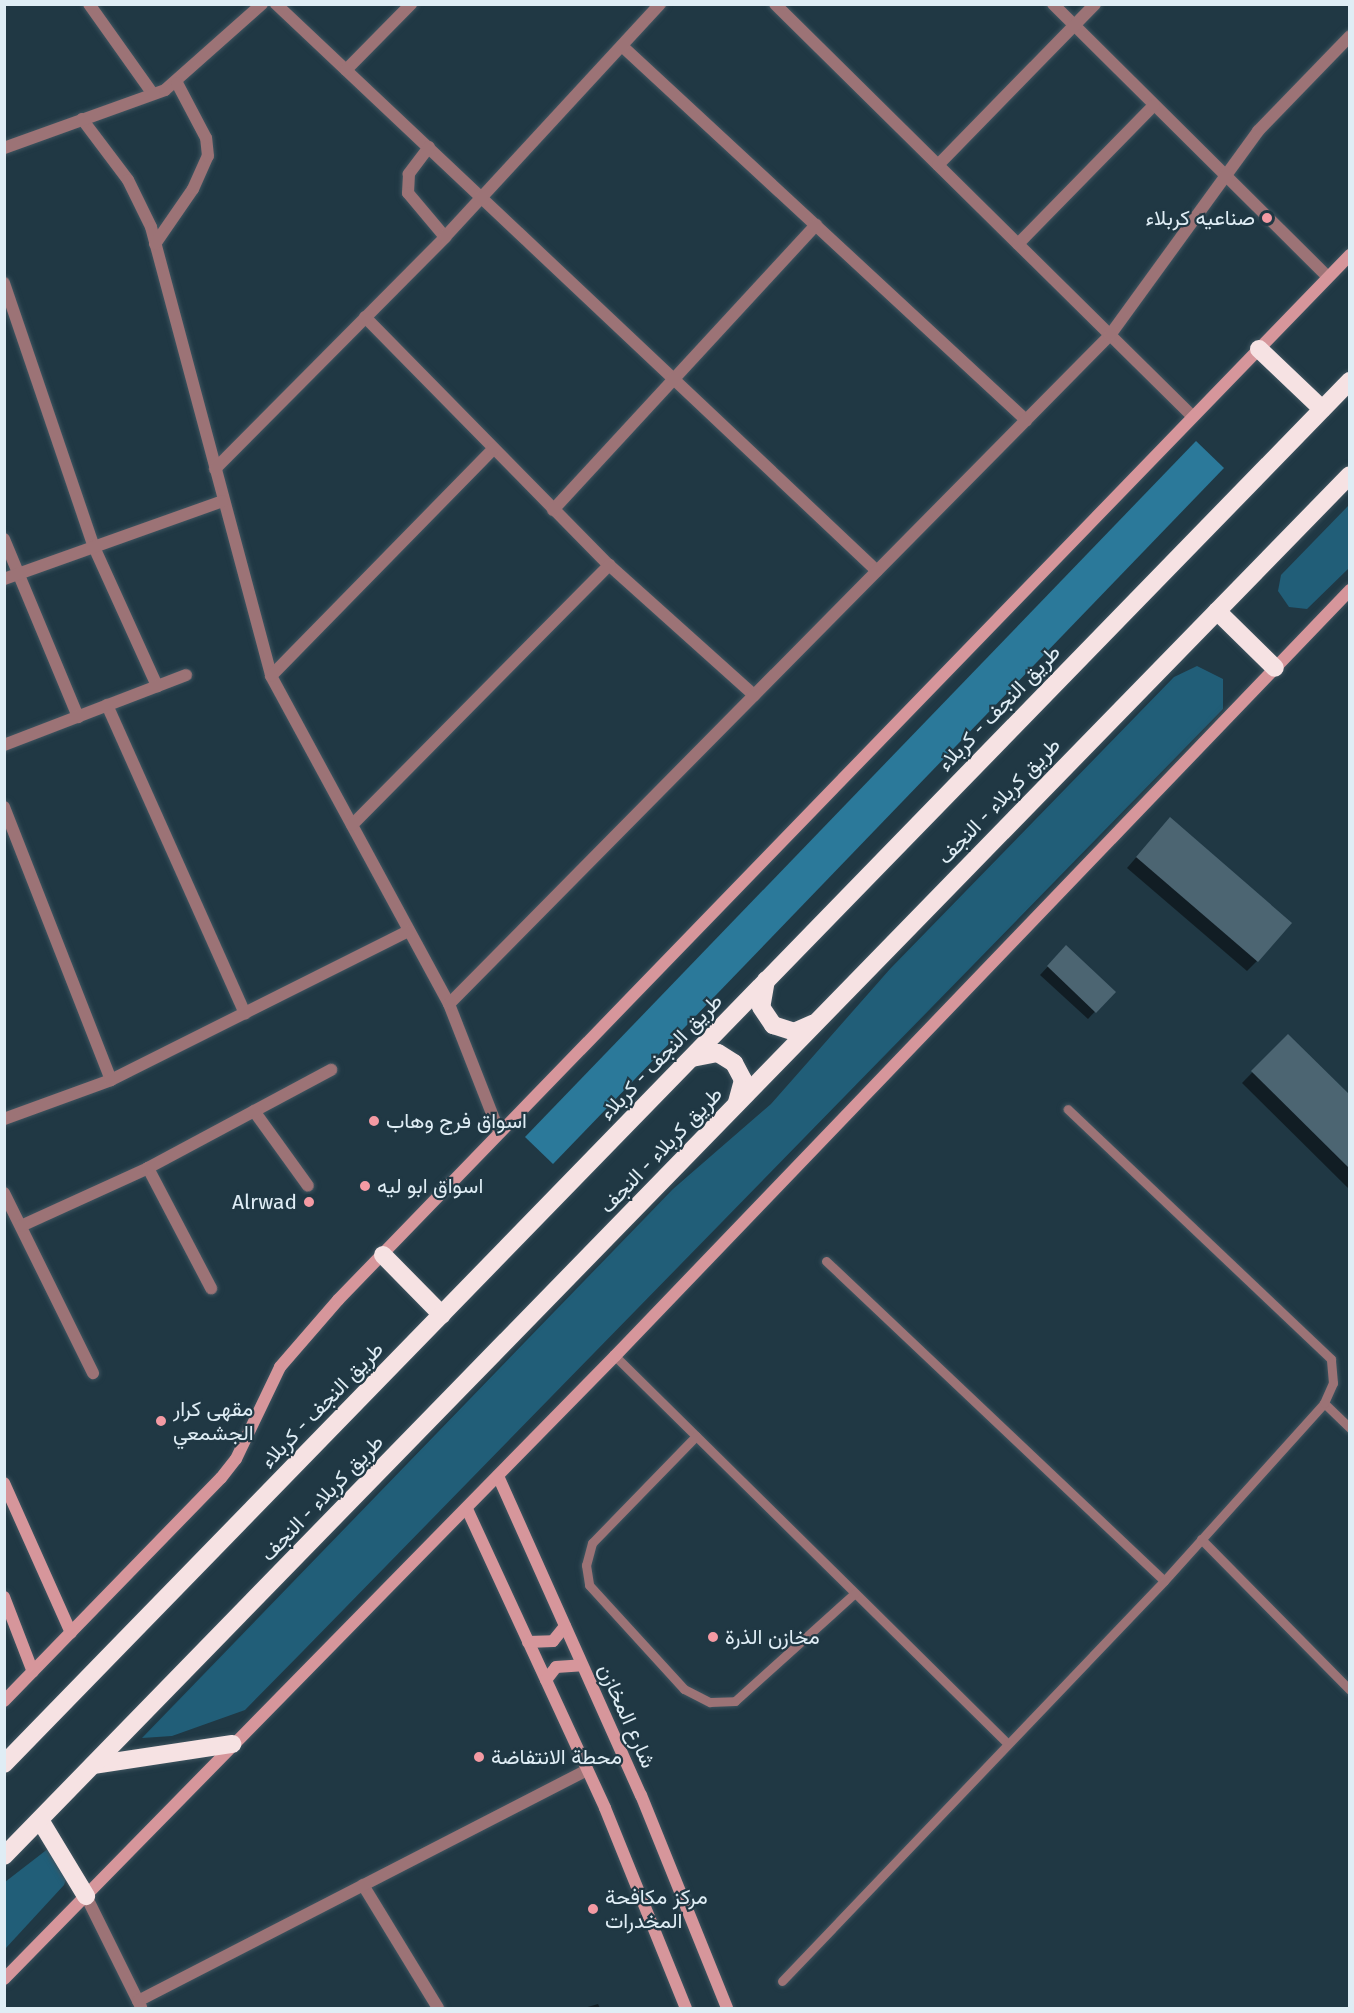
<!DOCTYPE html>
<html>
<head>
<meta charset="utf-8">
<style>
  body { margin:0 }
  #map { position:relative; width:1354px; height:2013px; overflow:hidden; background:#203844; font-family:"Fira Sans",Vazirmatn,sans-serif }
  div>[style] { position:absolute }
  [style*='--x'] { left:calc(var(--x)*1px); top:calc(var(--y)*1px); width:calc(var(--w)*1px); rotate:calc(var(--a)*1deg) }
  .green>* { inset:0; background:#215e78 }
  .forest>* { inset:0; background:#2b799a }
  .shadow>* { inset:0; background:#0007 }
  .building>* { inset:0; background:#4c6572 }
  .roads { filter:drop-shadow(0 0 2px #3f5560) drop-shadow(0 0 2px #3f5560) }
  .lane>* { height:9px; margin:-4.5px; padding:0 4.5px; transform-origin:4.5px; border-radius:4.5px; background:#9c7376 }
  .street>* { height:12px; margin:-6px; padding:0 6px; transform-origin:6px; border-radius:6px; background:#9c7376 }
  .secondary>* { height:12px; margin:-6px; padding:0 6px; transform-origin:6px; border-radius:6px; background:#d6969b }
  .highway>* { height:18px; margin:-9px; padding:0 9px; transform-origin:9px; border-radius:9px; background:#f6e2e3 }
  .dots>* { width:16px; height:16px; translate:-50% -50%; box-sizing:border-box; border:3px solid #203844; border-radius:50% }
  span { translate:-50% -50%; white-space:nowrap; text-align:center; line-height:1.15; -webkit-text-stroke:4.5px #203844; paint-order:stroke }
  .poi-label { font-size:21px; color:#dfedf5 }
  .right { translate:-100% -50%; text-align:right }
  .left { translate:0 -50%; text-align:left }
  .street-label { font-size:21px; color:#dfedf5 }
  .frame { position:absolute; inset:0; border:6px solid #dfedf5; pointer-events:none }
</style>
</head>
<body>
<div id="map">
  <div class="green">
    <i style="clip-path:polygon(1349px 505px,1349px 568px,1307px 609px,1289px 607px,1278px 591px,1281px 575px)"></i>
    <i style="clip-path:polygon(1197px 666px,1223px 679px,1223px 709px,304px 1650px,245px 1710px,172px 1736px,142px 1738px,673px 1189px,771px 1104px,890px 969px,1174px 677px)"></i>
    <i style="clip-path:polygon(49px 1848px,69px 1872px,64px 1885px,5px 1949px,5px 1882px)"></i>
  </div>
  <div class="forest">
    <i style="clip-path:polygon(1196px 441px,1224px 468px,553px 1164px,525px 1137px)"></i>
  </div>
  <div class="shadow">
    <i style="clip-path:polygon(1160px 830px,1257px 961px,1247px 971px,1127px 868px)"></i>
    <i style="clip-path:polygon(1066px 947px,1113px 992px,1088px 1019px,1040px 975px)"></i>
    <i style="clip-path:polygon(1288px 1036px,1350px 1097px,1350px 1190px,1242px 1083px)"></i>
    <i style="clip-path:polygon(598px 2004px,600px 2008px,584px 2008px)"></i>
  </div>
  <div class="building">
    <i style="clip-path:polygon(1170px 817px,1292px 923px,1258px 962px,1136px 857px)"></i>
    <i style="clip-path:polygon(1066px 945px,1116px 992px,1096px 1013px,1047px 966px)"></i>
    <i style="clip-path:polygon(1288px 1034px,1350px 1095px,1350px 1169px,1251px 1071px)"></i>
  </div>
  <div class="roads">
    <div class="lane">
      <i style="--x:826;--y:1261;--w:465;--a:43.4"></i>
      <i style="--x:615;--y:1356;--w:551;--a:44.63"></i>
      <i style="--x:1324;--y:1403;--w:36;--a:44"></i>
      <i style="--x:696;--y:1436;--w:149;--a:134.2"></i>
      <i style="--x:592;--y:1543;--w:23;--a:105"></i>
      <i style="--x:586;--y:1565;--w:20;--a:81"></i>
      <i style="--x:589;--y:1585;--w:141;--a:47.6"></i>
      <i style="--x:684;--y:1689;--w:29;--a:27"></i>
      <i style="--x:710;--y:1702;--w:25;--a:-2"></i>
      <i style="--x:735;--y:1701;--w:161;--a:-42"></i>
      <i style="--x:1201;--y:1539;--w:212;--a:45.4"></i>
      <i style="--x:782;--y:1981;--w:553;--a:-46.32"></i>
      <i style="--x:1164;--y:1581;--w:239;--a:-48"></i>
      <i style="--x:1324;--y:1403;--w:22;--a:-66"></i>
      <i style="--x:1333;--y:1383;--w:24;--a:-95"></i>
      <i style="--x:1331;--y:1359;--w:363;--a:-136.5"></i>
    </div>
    <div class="street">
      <i style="--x:89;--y:4;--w:110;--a:54.6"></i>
      <i style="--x:276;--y:4;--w:826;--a:43.33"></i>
      <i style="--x:775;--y:4;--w:586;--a:44.65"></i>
      <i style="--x:1053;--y:4;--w:387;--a:44.8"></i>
      <i style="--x:622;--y:46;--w:551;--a:42.79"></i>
      <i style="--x:346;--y:70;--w:93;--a:-45.4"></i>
      <i style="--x:82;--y:119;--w:76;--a:53"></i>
      <i style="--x:128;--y:180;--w:52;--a:63.9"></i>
      <i style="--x:151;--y:227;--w:465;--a:75"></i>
      <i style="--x:271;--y:676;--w:373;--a:61.5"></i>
      <i style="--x:449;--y:1004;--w:134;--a:68.6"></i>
      <i style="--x:429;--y:147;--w:34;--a:127"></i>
      <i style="--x:409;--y:174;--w:19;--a:93"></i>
      <i style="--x:408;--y:193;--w:57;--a:49.9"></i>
      <i style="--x:4;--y:148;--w:171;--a:-19.8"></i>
      <i style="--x:165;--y:90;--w:130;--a:-41.6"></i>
      <i style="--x:938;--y:165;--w:225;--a:-45.7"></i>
      <i style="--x:155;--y:244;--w:67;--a:-55.4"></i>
      <i style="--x:193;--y:189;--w:36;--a:-66"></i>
      <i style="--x:208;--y:156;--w:18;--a:-96"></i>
      <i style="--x:206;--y:138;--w:62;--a:-117.8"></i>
      <i style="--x:1018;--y:244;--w:194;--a:-45.6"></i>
      <i style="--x:4;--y:283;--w:279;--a:71.2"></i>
      <i style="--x:94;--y:547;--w:153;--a:65.6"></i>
      <i style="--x:365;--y:317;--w:348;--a:45.5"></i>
      <i style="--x:609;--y:565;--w:195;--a:41.9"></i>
      <i style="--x:215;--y:469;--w:327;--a:-45.2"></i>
      <i style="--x:445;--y:237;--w:317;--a:-47.3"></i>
      <i style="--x:553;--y:510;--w:388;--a:-47.3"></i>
      <i style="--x:4;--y:539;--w:193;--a:67.4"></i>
      <i style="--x:4;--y:579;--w:232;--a:-19.6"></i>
      <i style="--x:271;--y:676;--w:318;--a:-45.6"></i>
      <i style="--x:107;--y:705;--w:338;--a:65.9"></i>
      <i style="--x:4;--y:745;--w:195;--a:-21"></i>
      <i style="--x:4;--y:807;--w:293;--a:68.6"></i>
      <i style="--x:352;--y:825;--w:366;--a:-45.3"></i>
      <i style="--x:449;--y:1004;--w:940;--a:-45.34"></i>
      <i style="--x:1110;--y:335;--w:252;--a:-54"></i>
      <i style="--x:1258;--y:131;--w:132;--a:-45.9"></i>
      <i style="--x:254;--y:1111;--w:92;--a:54.2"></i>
      <i style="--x:4;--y:1119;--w:114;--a:-20"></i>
      <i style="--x:111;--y:1080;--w:333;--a:-26.6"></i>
      <i style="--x:148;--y:1168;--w:136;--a:62.3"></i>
      <i style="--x:4;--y:1193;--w:201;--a:63.7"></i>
      <i style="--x:21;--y:1226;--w:140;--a:-24.5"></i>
      <i style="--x:148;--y:1168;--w:208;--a:-28.2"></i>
      <i style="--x:363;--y:1885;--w:144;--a:58.6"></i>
      <i style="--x:86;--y:1896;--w:124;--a:63.6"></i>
      <i style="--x:138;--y:2001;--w:505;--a:-27.22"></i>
    </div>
    <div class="secondary">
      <i style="--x:498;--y:1476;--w:350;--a:65.9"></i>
      <i style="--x:641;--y:1795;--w:230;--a:68"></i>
      <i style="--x:4;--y:1483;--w:164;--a:65.9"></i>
      <i style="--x:467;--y:1509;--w:329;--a:65.2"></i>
      <i style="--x:605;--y:1808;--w:216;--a:68"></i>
      <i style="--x:4;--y:1597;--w:80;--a:68.9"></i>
      <i style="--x:528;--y:1642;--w:25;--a:-2"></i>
      <i style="--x:553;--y:1641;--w:19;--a:-51"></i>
      <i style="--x:546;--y:1680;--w:16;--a:-52"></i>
      <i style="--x:556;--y:1667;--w:26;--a:-4"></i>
      <i style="--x:4;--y:1701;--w:311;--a:-45.8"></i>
      <i style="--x:221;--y:1478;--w:24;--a:-52"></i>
      <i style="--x:236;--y:1459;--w:102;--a:-64.4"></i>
      <i style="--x:280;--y:1367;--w:89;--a:-49.1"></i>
      <i style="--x:338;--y:1300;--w:1455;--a:-45.92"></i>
      <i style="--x:4;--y:1979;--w:873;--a:-45.56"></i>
      <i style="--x:615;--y:1356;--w:1062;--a:-46.18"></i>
    </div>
    <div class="highway">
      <i style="--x:1259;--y:349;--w:87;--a:43.6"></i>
      <i style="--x:1217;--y:611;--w:81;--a:44.5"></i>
      <i style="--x:766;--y:980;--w:27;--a:100"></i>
      <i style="--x:761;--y:1007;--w:22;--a:56"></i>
      <i style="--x:773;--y:1025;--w:22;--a:18"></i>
      <i style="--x:794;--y:1032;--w:20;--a:-24"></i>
      <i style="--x:692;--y:1058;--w:26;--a:-11"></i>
      <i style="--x:718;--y:1053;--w:19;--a:32"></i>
      <i style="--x:734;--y:1063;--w:19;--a:62"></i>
      <i style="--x:743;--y:1080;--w:24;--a:105"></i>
      <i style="--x:383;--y:1255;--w:84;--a:45.5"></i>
      <i style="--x:4;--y:1764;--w:1930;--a:-45.78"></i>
      <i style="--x:93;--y:1765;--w:141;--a:-8.6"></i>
      <i style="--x:40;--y:1820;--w:89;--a:58.8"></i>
      <i style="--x:4;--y:1856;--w:1928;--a:-45.74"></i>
    </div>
  </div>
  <div class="dots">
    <i style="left:1267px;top:218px;background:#f49aa3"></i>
    <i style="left:374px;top:1121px;background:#f49aa3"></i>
    <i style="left:365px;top:1186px;background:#f49aa3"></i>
    <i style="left:309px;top:1202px;background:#f49aa3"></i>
    <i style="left:161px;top:1421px;background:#f49aa3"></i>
    <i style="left:713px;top:1637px;background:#f49aa3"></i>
    <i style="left:479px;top:1757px;background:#f49aa3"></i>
    <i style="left:593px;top:1909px;background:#f49aa3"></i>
  </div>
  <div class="poi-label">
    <span class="right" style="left:1255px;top:218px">صناعيه كربلاء</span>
    <span class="left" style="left:386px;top:1121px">اسواق فرج وهاب</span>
    <span class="left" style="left:377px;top:1186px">اسواق ابو ليه</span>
    <span class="right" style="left:297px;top:1202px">Alrwad</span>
    <span class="left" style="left:173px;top:1421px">مقهى كرار<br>الجشمعي</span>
    <span class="left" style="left:725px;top:1637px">مخازن الذرة</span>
    <span class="left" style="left:491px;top:1757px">محطة الانتفاضة</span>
    <span class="left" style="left:605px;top:1909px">مركز مكافحة<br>المخدرات</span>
  </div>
  <div class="street-label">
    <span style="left:999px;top:708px;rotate:-46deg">طريق النجف - كربلاء</span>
    <span style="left:999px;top:801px;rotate:-46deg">طريق كربلاء - النجف</span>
    <span style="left:661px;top:1057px;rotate:-46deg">طريق النجف - كربلاء</span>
    <span style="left:661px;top:1150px;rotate:-46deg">طريق كربلاء - النجف</span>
    <span style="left:322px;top:1405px;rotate:-46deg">طريق النجف - كربلاء</span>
    <span style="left:322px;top:1498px;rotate:-46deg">طريق كربلاء - النجف</span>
    <span style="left:627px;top:1716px;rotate:66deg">شارع المخازن</span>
  </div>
  <div class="frame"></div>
</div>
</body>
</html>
